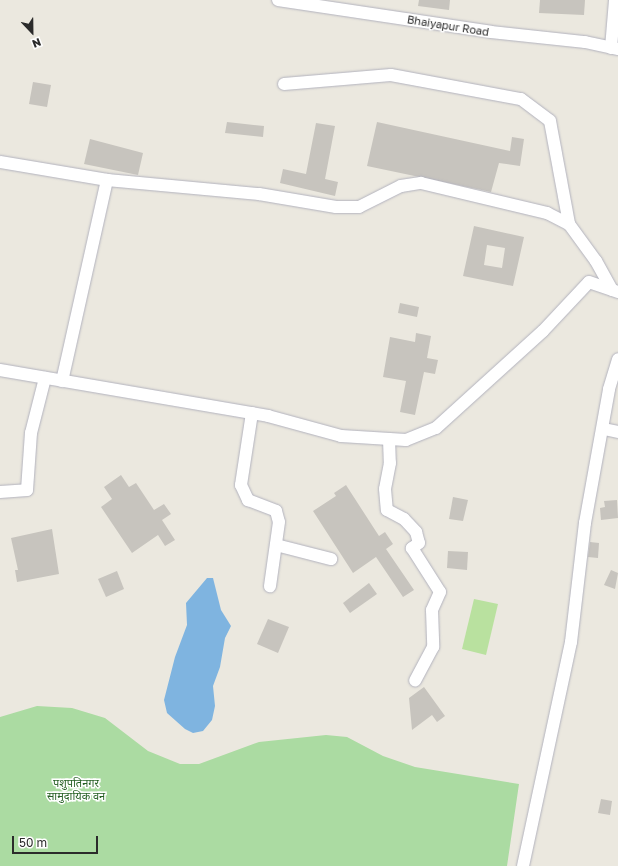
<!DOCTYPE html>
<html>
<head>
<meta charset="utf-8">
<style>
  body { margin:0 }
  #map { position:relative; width:618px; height:866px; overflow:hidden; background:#ebe8df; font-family:"Golos Text","Noto Sans Devanagari",sans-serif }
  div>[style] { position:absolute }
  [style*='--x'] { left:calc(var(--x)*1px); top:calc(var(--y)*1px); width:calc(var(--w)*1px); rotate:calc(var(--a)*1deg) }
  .green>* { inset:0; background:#abdba2 }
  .pitch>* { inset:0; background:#b9e19f }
  .water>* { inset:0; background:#7fb4e0 }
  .building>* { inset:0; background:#c7c4be }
  .roads { filter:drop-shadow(0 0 1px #b2b2bd) drop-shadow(0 0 1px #b2b2bd) }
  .minor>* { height:12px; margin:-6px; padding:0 6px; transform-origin:6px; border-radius:6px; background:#fff }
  span { translate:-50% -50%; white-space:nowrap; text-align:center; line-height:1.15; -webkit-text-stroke:3px #fff; paint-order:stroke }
  .street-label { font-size:11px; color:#2b2b2b }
  .park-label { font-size:11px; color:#255f23 }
  .north { position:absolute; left:12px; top:12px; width:40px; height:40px; -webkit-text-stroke:3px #fff; paint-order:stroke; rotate:158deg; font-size:11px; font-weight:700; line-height:16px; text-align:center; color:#2b2b2b }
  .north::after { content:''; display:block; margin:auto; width:14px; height:18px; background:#2b2b2b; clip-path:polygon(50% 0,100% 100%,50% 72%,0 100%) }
  .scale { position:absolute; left:12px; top:836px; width:86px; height:18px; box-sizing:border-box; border:2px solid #2b2b2b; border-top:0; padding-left:5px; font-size:12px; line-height:14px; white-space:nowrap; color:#2b2b2b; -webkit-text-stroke:3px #fff; paint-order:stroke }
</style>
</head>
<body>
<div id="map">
  <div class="green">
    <i style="clip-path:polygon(37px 706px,72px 708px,105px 718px,148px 751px,180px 764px,199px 764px,259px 742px,326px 735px,347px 737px,383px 756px,415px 767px,519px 784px,507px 866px,0 866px,0 717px)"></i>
  </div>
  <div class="pitch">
    <i style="clip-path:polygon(474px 599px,498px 604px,486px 655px,462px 649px)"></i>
  </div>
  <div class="water">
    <i style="clip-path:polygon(207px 578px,213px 578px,221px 610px,231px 626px,225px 638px,220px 667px,213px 686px,215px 706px,212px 720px,203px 731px,193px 733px,185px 729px,167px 713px,164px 700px,175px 657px,187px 625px,186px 603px)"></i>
  </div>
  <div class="building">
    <i style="clip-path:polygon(419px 0,450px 0,449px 10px,418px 6px)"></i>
    <i style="clip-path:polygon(540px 0,585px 0,584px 15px,539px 13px)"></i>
    <i style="clip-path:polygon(33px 82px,51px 85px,47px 107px,29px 104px)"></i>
    <i style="clip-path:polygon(227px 122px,264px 126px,263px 137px,225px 133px)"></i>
    <i style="clip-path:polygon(377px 122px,510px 151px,512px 137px,524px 139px,520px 166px,499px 163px,491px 192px,367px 166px)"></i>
    <i style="clip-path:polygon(316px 123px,335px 126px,325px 179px,338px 182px,335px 196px,280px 183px,283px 169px,306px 174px)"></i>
    <i style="clip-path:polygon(90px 139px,143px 153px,138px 175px,84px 164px)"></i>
    <i style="clip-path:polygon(evenodd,474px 226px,524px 237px,513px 286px,463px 276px,474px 226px,487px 245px,505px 248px,502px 268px,484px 265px,487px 245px)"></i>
    <i style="clip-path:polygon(400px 303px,419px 307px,417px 317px,398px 313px)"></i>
    <i style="clip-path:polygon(416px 333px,431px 336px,427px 358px,438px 360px,435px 374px,424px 372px,415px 415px,400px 412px,406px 381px,383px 377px,390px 337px,415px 342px)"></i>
    <i style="clip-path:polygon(121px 475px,129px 487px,136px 483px,154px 510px,164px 504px,171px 514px,162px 520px,175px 540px,165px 546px,158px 535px,132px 553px,101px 507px,112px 499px,104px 487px)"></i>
    <i style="clip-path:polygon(346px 485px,379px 536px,385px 532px,393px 544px,386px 549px,414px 590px,403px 597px,376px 557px,353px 573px,313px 511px,336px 496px,334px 493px)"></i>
    <i style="clip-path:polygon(453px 497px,468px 500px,463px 521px,449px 519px)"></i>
    <i style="clip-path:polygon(617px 500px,618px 518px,601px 520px,600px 508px,605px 507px,604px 501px)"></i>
    <i style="clip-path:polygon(52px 529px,59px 574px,17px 582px,15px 570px,18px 570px,11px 538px)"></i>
    <i style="clip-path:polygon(590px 542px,599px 543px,598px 558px,588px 557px)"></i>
    <i style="clip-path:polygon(448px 551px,468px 552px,467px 570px,447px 568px)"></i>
    <i style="clip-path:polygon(611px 570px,618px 573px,615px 589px,604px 585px)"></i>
    <i style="clip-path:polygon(117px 571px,124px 589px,106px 597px,98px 579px)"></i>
    <i style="clip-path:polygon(369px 583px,377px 594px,350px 613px,343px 603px)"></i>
    <i style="clip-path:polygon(268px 619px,289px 627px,278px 653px,257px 644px)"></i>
    <i style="clip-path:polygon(424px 687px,445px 716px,437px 722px,432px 715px,412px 730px,409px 698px)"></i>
    <i style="clip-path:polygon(601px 799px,612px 801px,610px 815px,598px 813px)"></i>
  </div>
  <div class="roads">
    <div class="minor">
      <i style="--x:278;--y:0;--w:215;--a:8.5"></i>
      <i style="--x:491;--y:32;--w:95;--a:6.1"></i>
      <i style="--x:585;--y:42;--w:34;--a:12"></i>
      <i style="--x:611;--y:48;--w:48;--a:-85.2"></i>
      <i style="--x:284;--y:84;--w:107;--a:-4.8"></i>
      <i style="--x:391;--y:75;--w:132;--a:10.5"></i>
      <i style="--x:521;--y:99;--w:36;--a:37"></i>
      <i style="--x:550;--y:121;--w:105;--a:79.5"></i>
      <i style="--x:0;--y:162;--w:109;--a:9.5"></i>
      <i style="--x:107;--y:180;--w:206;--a:102.6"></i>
      <i style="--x:107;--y:180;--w:153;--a:5.3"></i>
      <i style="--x:259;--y:194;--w:78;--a:9.6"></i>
      <i style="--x:336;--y:207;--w:23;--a:0"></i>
      <i style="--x:359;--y:207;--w:47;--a:-26.6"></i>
      <i style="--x:401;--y:186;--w:20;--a:-9"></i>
      <i style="--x:421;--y:183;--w:130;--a:13.4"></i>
      <i style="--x:547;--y:213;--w:25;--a:27"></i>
      <i style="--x:569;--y:224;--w:46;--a:53.9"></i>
      <i style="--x:596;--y:261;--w:33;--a:61"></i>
      <i style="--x:0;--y:370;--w:272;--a:9.7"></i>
      <i style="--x:268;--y:416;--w:76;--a:15.3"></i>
      <i style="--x:341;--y:436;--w:65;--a:3.5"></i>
      <i style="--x:406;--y:440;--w:32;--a:-22"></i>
      <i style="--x:436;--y:428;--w:144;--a:-42.2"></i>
      <i style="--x:543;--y:331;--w:67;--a:-46.8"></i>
      <i style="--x:589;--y:282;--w:31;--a:19"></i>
      <i style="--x:252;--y:413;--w:73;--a:98.7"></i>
      <i style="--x:241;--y:485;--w:17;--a:65"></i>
      <i style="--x:248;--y:500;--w:30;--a:21"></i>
      <i style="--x:276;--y:511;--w:11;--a:75"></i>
      <i style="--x:279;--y:522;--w:65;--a:98"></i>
      <i style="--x:604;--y:429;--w:14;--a:12"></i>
      <i style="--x:389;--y:439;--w:24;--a:88"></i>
      <i style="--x:390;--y:463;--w:26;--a:101"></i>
      <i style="--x:385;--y:489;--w:21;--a:85"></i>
      <i style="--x:387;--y:510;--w:19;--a:28"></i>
      <i style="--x:404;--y:519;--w:18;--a:47"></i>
      <i style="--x:416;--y:532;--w:11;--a:75"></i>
      <i style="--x:419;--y:543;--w:9;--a:144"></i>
      <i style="--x:412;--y:548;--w:52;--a:57.5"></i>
      <i style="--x:440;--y:592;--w:20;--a:114"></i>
      <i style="--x:432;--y:610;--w:37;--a:88"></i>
      <i style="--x:433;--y:647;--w:38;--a:118"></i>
      <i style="--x:0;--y:492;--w:27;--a:-4"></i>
      <i style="--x:27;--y:490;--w:57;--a:-86"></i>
      <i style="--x:31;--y:433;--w:57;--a:-75.7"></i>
      <i style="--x:276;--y:545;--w:57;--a:14.3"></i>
      <i style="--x:523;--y:866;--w:229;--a:-77.9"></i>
      <i style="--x:571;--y:642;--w:120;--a:-83.3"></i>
      <i style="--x:585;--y:523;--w:136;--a:-79.8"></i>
      <i style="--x:609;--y:389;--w:31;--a:-73"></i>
    </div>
  </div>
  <div class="street-label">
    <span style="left:448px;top:26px;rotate:9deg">Bhaiyapur Road</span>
  </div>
  <div class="park-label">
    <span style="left:76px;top:790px">पशुपतिनगर<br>सामुदायिक वन</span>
  </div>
  <div class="north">N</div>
  <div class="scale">50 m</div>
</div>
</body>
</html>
